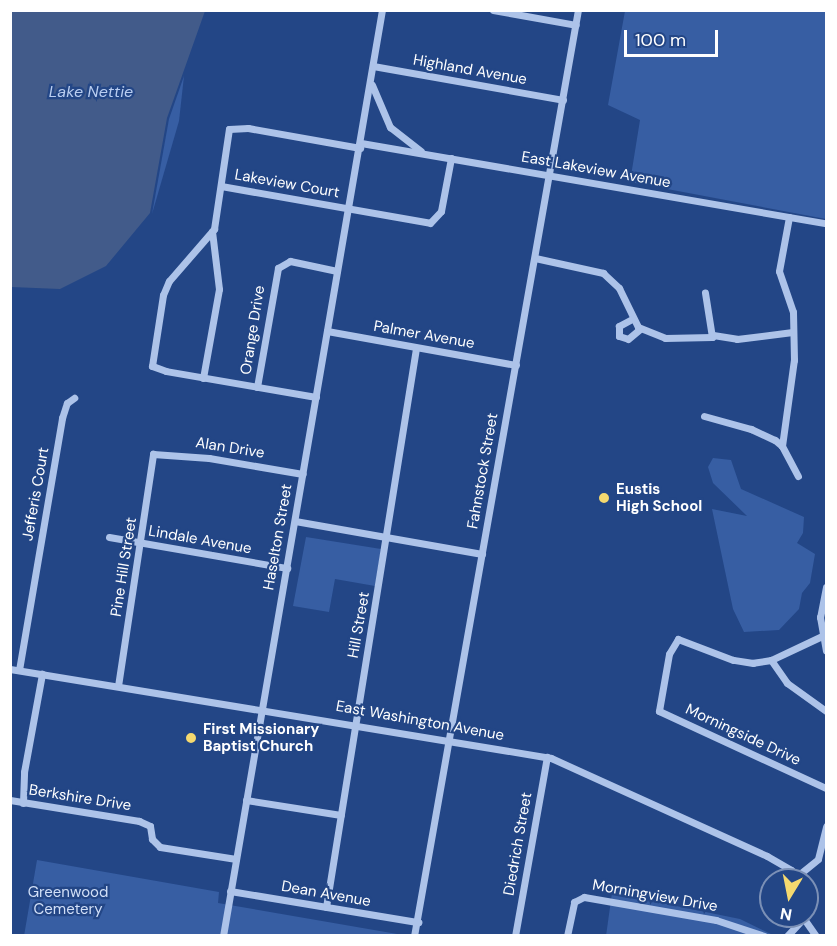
<!DOCTYPE html>
<html>
<head>
<meta charset="utf-8">
<style>
  body { margin:0 }
  #map { position:relative; width:837px; height:946px; overflow:hidden; background:#234686; font-family:"DM Sans",sans-serif }
  div>[style] { position:absolute }
  [style*='--x'] { left:calc(var(--x)*1px); top:calc(var(--y)*1px); width:calc(var(--w)*1px); rotate:calc(var(--a)*1deg) }
  .green>* { inset:0; background:#375ea3 }
  .water>* { inset:0; background:#425b8a }
  .minor>* { height:7px; margin:-3.5px; padding:0 3.5px; transform-origin:3.5px; border-radius:3.5px; background:#adc3e9 }
  .dots>* { width:16px; height:16px; translate:-50% -50%; box-sizing:border-box; border:3px solid #234686; border-radius:50% }
  span { translate:-50% -50%; white-space:nowrap; text-align:center; line-height:1.15; -webkit-text-stroke:4.5px #234686; paint-order:stroke }
  .street-label { font-size:15px; color:#fff }
  .poi-label { font-size:15px; color:#fff; font-weight:700 }
  .left { translate:0 -50%; text-align:left }
  .park-label { font-size:15px; color:#d1dff7 }
  .water-label { font-size:16px; color:#b9cdf0; font-style:italic }
  .frame { position:absolute; inset:0; border:12px solid #fff; pointer-events:none }
  .north { position:absolute; left:759px; top:868px; width:60px; height:60px; box-sizing:border-box; background:#234686; border:2px solid #7b90b6; border-radius:50%; rotate:190deg; font-size:16px; font-weight:700; line-height:24px; text-align:center; color:#fff }
  .north::after { content:''; display:block; margin:auto; width:21px; height:27px; background:#f5d96f; clip-path:polygon(50% 0,100% 100%,50% 72%,0 100%) }
  .scale { position:absolute; left:624px; top:30px; width:94px; height:27px; box-sizing:border-box; border:3px solid #fff; border-top:0; padding-left:8px; font-size:18px; line-height:21px; white-space:nowrap; color:#fff; -webkit-text-stroke:4px #234686; paint-order:stroke }
</style>
</head>
<body>
<div id="map">
  <div class="green">
    <i style="clip-path:polygon(625px 11px,826px 11px,826px 219px,630px 182px,640px 120px,608px 105px)"></i>
    <i style="clip-path:polygon(184px 76px,179px 121px,152px 214px,169px 119px)"></i>
    <i style="clip-path:polygon(713px 458px,731px 460px,741px 489px,804px 517px,803px 533px,797px 543px,815px 554px,810px 583px,802px 593px,799px 609px,779px 630px,744px 632px,733px 609px,712px 509px,747px 516px,713px 483px,708px 467px)"></i>
    <i style="clip-path:polygon(306px 537px,381px 549px,375px 586px,335px 579px,329px 612px,293px 606px)"></i>
    <i style="clip-path:polygon(37px 860px,219px 892px,218px 903px,403px 935px,24px 936px)"></i>
    <i style="clip-path:polygon(612px 893px,740px 919px,773px 935px,606px 936px)"></i>
  </div>
  <div class="water">
    <i style="clip-path:polygon(11px 10px,205px 11px,167px 118px,150px 213px,106px 266px,60px 289px,11px 287px)"></i>
  </div>
  <div class="minor">
    <i style="--x:493;--y:10;--w:84;--a:10.2"></i>
    <i style="--x:373;--y:66;--w:193;--a:10.1"></i>
    <i style="--x:372;--y:85;--w:46;--a:66.8"></i>
    <i style="--x:390;--y:127;--w:39;--a:38"></i>
    <i style="--x:361;--y:143;--w:472;--a:9.8"></i>
    <i style="--x:221;--y:186;--w:212;--a:10"></i>
    <i style="--x:430;--y:223;--w:16;--a:-47"></i>
    <i style="--x:441;--y:211;--w:54;--a:-79.3"></i>
    <i style="--x:535;--y:258;--w:70;--a:12.4"></i>
    <i style="--x:603;--y:273;--w:22;--a:43"></i>
    <i style="--x:619;--y:288;--w:43;--a:64"></i>
    <i style="--x:638;--y:327;--w:29;--a:22"></i>
    <i style="--x:665;--y:338;--w:47;--a:-1.2"></i>
    <i style="--x:712;--y:337;--w:45;--a:-99"></i>
    <i style="--x:632;--y:319;--w:15;--a:152"></i>
    <i style="--x:619;--y:326;--w:10;--a:90"></i>
    <i style="--x:619;--y:336;--w:9;--a:18"></i>
    <i style="--x:628;--y:339;--w:16;--a:-40"></i>
    <i style="--x:327;--y:331;--w:192;--a:10.2"></i>
    <i style="--x:713;--y:335;--w:24;--a:9"></i>
    <i style="--x:737;--y:339;--w:56;--a:-7.1"></i>
    <i style="--x:203;--y:378;--w:90;--a:-79.8"></i>
    <i style="--x:219;--y:289;--w:58;--a:-96.9"></i>
    <i style="--x:257;--y:387;--w:121;--a:-80"></i>
    <i style="--x:278;--y:268;--w:14;--a:-30"></i>
    <i style="--x:290;--y:261;--w:48;--a:12"></i>
    <i style="--x:316;--y:397;--w:152;--a:-170.2"></i>
    <i style="--x:166;--y:371;--w:15;--a:-160"></i>
    <i style="--x:152;--y:366;--w:72;--a:-81.2"></i>
    <i style="--x:163;--y:295;--w:15;--a:-67"></i>
    <i style="--x:169;--y:281;--w:69;--a:-49.1"></i>
    <i style="--x:214;--y:229;--w:101;--a:-81.5"></i>
    <i style="--x:229;--y:129;--w:19;--a:-3"></i>
    <i style="--x:248;--y:128;--w:114;--a:10.1"></i>
    <i style="--x:704;--y:416;--w:49;--a:15.5"></i>
    <i style="--x:751;--y:429;--w:26;--a:25"></i>
    <i style="--x:775;--y:440;--w:9;--a:41"></i>
    <i style="--x:782;--y:446;--w:34;--a:62"></i>
    <i style="--x:782;--y:446;--w:87;--a:-82.1"></i>
    <i style="--x:794;--y:360;--w:48;--a:-91.2"></i>
    <i style="--x:793;--y:312;--w:43;--a:-108.9"></i>
    <i style="--x:779;--y:271;--w:55;--a:-79.5"></i>
    <i style="--x:295;--y:521;--w:190;--a:10"></i>
    <i style="--x:109;--y:537;--w:181;--a:9.9"></i>
    <i style="--x:826;--y:587;--w:31;--a:101"></i>
    <i style="--x:820;--y:617;--w:34;--a:80"></i>
    <i style="--x:822;--y:636;--w:56;--a:154.8"></i>
    <i style="--x:771;--y:660;--w:18;--a:171"></i>
    <i style="--x:753;--y:663;--w:20;--a:-171"></i>
    <i style="--x:733;--y:660;--w:59;--a:-159.1"></i>
    <i style="--x:678;--y:639;--w:17;--a:121"></i>
    <i style="--x:669;--y:654;--w:58;--a:100"></i>
    <i style="--x:659;--y:711;--w:184;--a:24.8"></i>
    <i style="--x:771;--y:660;--w:28;--a:55"></i>
    <i style="--x:787;--y:683;--w:48;--a:35.7"></i>
    <i style="--x:10;--y:669;--w:548;--a:9.34"></i>
    <i style="--x:551;--y:758;--w:237;--a:24.4"></i>
    <i style="--x:767;--y:856;--w:28;--a:30"></i>
    <i style="--x:791;--y:870;--w:12;--a:59"></i>
    <i style="--x:19;--y:670;--w:256;--a:-80.3"></i>
    <i style="--x:62;--y:418;--w:16;--a:-72"></i>
    <i style="--x:67;--y:403;--w:9;--a:-36"></i>
    <i style="--x:118;--y:686;--w:235;--a:-81.4"></i>
    <i style="--x:153;--y:454;--w:56;--a:4.1"></i>
    <i style="--x:209;--y:458;--w:95;--a:9.7"></i>
    <i style="--x:10;--y:800;--w:131;--a:9.2"></i>
    <i style="--x:139;--y:821;--w:12;--a:24"></i>
    <i style="--x:150;--y:826;--w:13;--a:81"></i>
    <i style="--x:152;--y:839;--w:11;--a:45"></i>
    <i style="--x:160;--y:847;--w:77;--a:9"></i>
    <i style="--x:246;--y:800;--w:96;--a:9"></i>
    <i style="--x:23;--y:803;--w:31;--a:-88"></i>
    <i style="--x:24;--y:772;--w:100;--a:-79.6"></i>
    <i style="--x:796;--y:877;--w:28;--a:-39"></i>
    <i style="--x:818;--y:859;--w:34;--a:-76"></i>
    <i style="--x:230;--y:891;--w:191;--a:9.4"></i>
    <i style="--x:326;--y:907;--w:566;--a:-80.85"></i>
    <i style="--x:802;--y:916;--w:24;--a:55"></i>
    <i style="--x:223;--y:936;--w:940;--a:-80.26"></i>
    <i style="--x:414;--y:936;--w:940;--a:-79.96"></i>
    <i style="--x:515;--y:936;--w:182;--a:-79.9"></i>
    <i style="--x:567;--y:936;--w:35;--a:-78"></i>
    <i style="--x:574;--y:902;--w:11;--a:-27"></i>
    <i style="--x:584;--y:897;--w:134;--a:9.9"></i>
    <i style="--x:716;--y:920;--w:51;--a:18.4"></i>
    <i style="--x:787;--y:936;--w:25;--a:-47"></i>
  </div>
  <div class="dots">
    <i style="left:604px;top:498px;background:#f5d96f"></i>
    <i style="left:191px;top:738px;background:#f5d96f"></i>
  </div>
  <div class="street-label">
    <span style="left:470px;top:70px;rotate:10deg">Highland Avenue</span>
    <span style="left:596px;top:170px;rotate:10deg">East Lakeview Avenue</span>
    <span style="left:287px;top:184px;rotate:10deg">Lakeview Court</span>
    <span style="left:253px;top:330px;rotate:-81deg">Orange Drive</span>
    <span style="left:424px;top:335px;rotate:10deg">Palmer Avenue</span>
    <span style="left:230px;top:448px;rotate:9deg">Alan Drive</span>
    <span style="left:483px;top:471px;rotate:-80deg">Fahnstock Street</span>
    <span style="left:36px;top:494px;rotate:-80deg">Jefferis Court</span>
    <span style="left:278px;top:537px;rotate:-80deg">Haselton Street</span>
    <span style="left:200px;top:540px;rotate:10deg">Lindale Avenue</span>
    <span style="left:124px;top:567px;rotate:-81deg">Pine Hill Street</span>
    <span style="left:359px;top:625px;rotate:-80deg">Hill Street</span>
    <span style="left:420px;top:721px;rotate:10deg">East Washington Avenue</span>
    <span style="left:743px;top:735px;rotate:25deg">Morningside Drive</span>
    <span style="left:80px;top:798px;rotate:9deg">Berkshire Drive</span>
    <span style="left:518px;top:844px;rotate:-80deg">Diedrich Street</span>
    <span style="left:326px;top:894px;rotate:10deg">Dean Avenue</span>
    <span style="left:655px;top:896px;rotate:10deg">Morningview Drive</span>
  </div>
  <div class="poi-label">
    <span class="left" style="left:616px;top:498px">Eustis<br>High School</span>
    <span class="left" style="left:203px;top:738px">First Missionary<br>Baptist Church</span>
  </div>
  <div class="park-label">
    <span style="left:68px;top:901px">Greenwood<br>Cemetery</span>
  </div>
  <div class="water-label">
    <span style="left:91px;top:92px">Lake Nettie</span>
  </div>
  <div class="frame"></div>
  <div class="north">N</div>
  <div class="scale">100 m</div>
</div>
</body>
</html>
